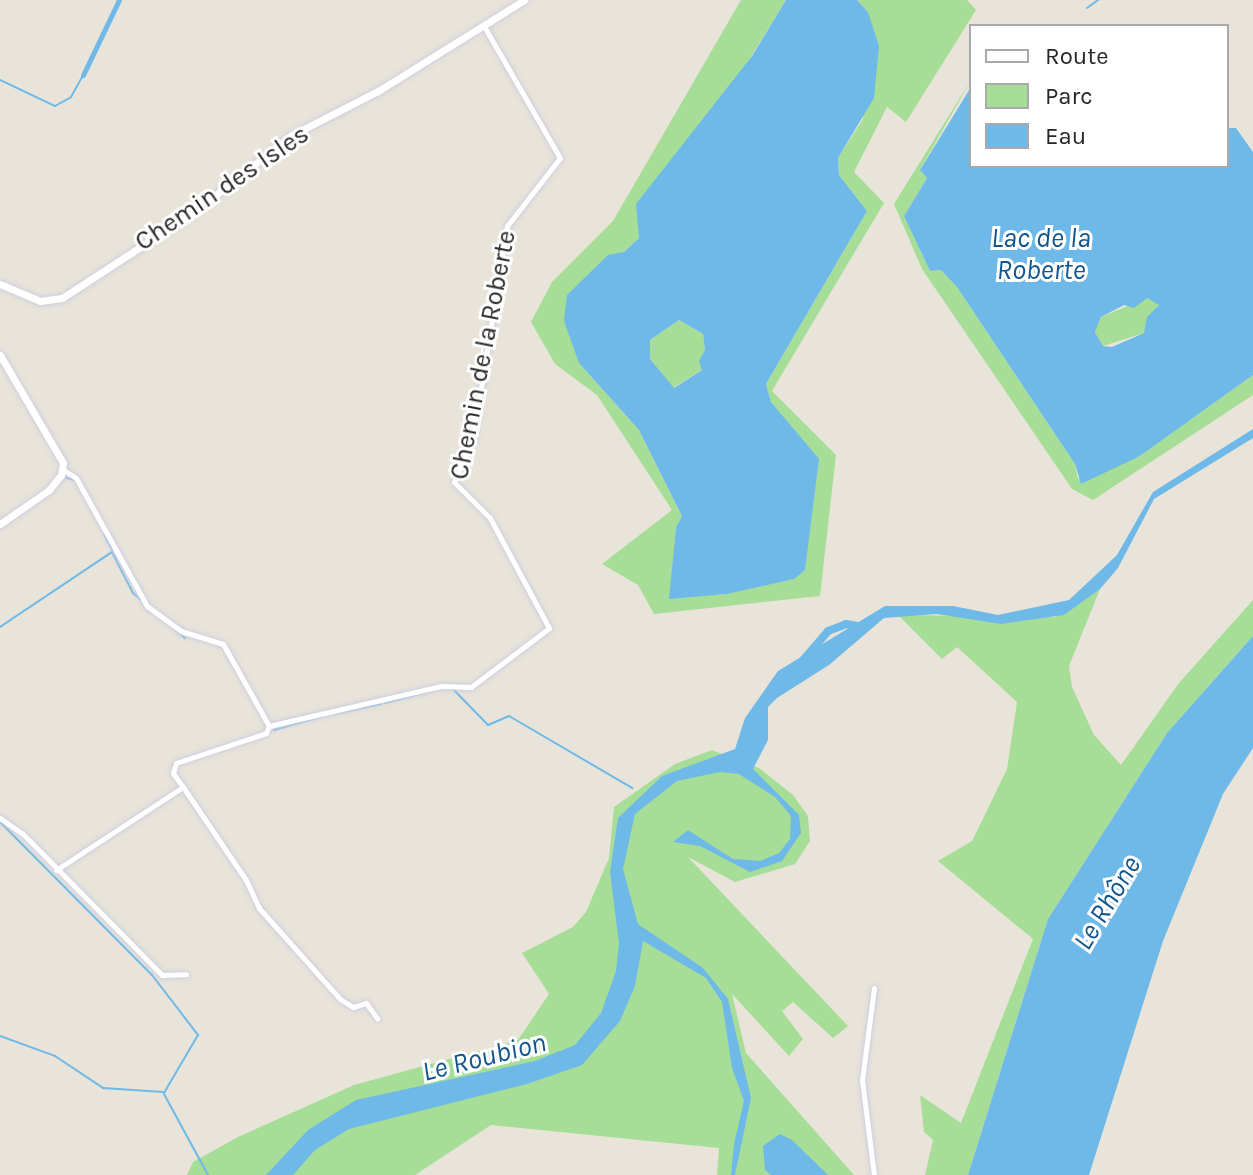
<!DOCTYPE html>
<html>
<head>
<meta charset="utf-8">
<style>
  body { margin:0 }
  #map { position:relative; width:1253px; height:1175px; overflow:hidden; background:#e9e4d9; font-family:Karla,sans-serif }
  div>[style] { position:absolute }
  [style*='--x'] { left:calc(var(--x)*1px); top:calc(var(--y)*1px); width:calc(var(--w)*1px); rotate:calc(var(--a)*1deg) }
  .green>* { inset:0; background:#a6de97 }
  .water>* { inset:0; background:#6fb9e8 }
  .stream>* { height:2px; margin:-1px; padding:0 1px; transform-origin:1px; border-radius:1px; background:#6fb9e8 }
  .canal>* { height:5px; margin:-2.5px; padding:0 2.5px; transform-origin:2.5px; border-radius:2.5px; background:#6fb9e8 }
  .river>* { height:8px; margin:-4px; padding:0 4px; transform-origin:4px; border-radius:4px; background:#6fb9e8 }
  .roads { filter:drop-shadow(0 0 2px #cecfe0) drop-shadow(0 0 2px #cecfe0) }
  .minor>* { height:5px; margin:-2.5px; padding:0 2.5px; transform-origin:2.5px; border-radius:2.5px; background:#fff }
  .tertiary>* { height:7px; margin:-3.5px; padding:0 3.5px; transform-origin:3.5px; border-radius:3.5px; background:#fff }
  span { translate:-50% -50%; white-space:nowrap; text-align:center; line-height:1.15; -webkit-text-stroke:6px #fff; paint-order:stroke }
  .street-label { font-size:26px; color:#272727 }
  .water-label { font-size:28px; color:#12568f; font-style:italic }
  .legend { position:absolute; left:969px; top:24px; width:260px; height:144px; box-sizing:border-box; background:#fff; border:2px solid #a9a9a9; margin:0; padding:10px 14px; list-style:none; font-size:24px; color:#272727 }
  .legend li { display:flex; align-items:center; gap:16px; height:40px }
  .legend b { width:40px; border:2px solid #a9a9a9 }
</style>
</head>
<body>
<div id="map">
  <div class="green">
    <i style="clip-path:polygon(741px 0,786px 0,639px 238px,624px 252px,579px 363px,639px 430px,682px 516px,676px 527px,671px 586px,720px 595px,794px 579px,818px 459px,771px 402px,766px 384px,867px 211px,839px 175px,838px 158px,863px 119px,868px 12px,857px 0,967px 0,976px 10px,906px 122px,887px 107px,854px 172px,884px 203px,772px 391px,836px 455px,820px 596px,654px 614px,638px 585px,602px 564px,672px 510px,597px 395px,555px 364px,531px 322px,552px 282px,613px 221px)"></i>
    <i style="clip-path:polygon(971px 80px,920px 170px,927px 178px,904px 216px,930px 271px,941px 270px,957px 287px,1075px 464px,1078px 479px,1140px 456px,1253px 375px,1253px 395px,1093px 500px,1072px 489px,922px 269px,894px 204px)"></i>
    <i style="clip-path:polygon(1147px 298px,1159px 304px,1144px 333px,1103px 346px,1095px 332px,1101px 317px)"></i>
    <i style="clip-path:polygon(679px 320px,703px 334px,705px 350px,703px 369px,673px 388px,650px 359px,650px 340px)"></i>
    <i style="clip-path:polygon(1100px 589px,1069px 666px,1072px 687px,1094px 735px,1121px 765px,1179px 683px,1253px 600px,1253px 636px,1167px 733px,1048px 919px,968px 1175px,925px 1175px,933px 1140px,924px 1132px,920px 1095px,961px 1123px,1033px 939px,938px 861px,972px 841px,978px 829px,1007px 769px,1017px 702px,957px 647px,942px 659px,898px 615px,1055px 617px)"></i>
    <i style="clip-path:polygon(712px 750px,759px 768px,793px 795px,808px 816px,810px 841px,795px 864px,735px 882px,688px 857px,848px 1026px,833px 1038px,793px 1002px,782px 1011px,803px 1039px,789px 1056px,732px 994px,746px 1053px,854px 1175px,717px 1175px,719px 1148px,491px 1125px,415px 1175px,187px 1175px,193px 1162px,238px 1137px,354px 1085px,518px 1040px,549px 994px,522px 953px,573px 927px,586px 912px,609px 858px,614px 807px,675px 764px)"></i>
  </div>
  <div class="water">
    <i style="clip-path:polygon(evenodd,786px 0,857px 0,868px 12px,879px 46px,874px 98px,838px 158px,839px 175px,867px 211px,766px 384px,771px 402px,819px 459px,805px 570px,794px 579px,727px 594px,669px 599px,676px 527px,682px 516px,639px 430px,579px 363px,564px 321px,567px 295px,608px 255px,624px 252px,639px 238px,636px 204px,752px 56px,786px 0,679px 320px,703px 334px,705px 350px,699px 361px,702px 370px,674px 388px,650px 359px,650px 340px,679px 320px)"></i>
    <i style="clip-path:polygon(evenodd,971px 87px,971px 166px,1227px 166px,1227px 128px,1236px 128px,1253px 152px,1253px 375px,1140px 456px,1081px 484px,1075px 464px,957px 287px,941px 270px,930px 271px,904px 216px,927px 178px,920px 170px,971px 87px,1147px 298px,1159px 305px,1147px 317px,1144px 333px,1112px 347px,1103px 346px,1095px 332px,1101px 317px,1124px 305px,1134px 308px,1147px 298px)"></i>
    <i style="clip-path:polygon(1253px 429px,1253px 438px,1154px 499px,1118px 568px,1100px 589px,1064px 615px,1001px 624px,937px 614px,884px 618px,829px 665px,777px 698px,768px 707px,768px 740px,753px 769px,799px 815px,801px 833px,782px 861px,750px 872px,700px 846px,673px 842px,688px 830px,733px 859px,760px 861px,779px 853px,790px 839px,791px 816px,775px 797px,739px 774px,720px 772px,677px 781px,635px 814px,623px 869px,638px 924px,703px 968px,728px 999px,751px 1098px,735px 1175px,731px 1175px,734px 1144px,744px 1101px,732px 1068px,722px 1002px,706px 978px,643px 941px,635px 986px,620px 1021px,582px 1065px,527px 1084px,349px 1129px,315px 1150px,293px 1175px,266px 1175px,308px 1130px,356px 1100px,535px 1061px,575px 1045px,601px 1013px,616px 971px,619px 943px,610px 872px,618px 818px,662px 776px,735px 749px,745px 718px,778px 671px,885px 606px,953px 606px,998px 615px,1069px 600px,1117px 555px,1153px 492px)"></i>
    <i style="clip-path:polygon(1253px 636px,1253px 748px,1223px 794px,1163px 941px,1089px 1175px,968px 1175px,1048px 919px,1167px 733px)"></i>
    <i style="clip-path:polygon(780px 1134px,792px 1140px,828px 1175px,771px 1175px,765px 1170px,763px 1146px)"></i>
  </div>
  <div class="stream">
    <i style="--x:1087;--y:8;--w:14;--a:-36"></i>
    <i style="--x:0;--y:80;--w:61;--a:25.3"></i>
    <i style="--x:55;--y:106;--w:18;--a:-29"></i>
    <i style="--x:71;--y:97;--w:25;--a:-61"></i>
    <i style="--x:64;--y:477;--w:10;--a:17"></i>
    <i style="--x:104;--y:534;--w:18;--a:63"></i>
    <i style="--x:0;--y:627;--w:135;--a:-33.8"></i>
    <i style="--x:112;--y:552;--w:46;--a:62.9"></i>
    <i style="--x:133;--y:593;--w:69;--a:40.9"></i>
    <i style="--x:452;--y:688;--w:52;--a:45.8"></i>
    <i style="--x:488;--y:725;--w:23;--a:-23"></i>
    <i style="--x:509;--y:716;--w:143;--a:30.3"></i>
    <i style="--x:385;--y:703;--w:47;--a:-14.9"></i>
    <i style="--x:333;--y:714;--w:49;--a:-11.8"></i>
    <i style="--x:274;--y:730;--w:55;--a:-15.8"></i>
    <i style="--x:0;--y:822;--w:216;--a:45.2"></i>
    <i style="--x:152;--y:975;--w:76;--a:52.5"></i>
    <i style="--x:198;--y:1035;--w:67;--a:120.4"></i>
    <i style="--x:0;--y:1036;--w:59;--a:20"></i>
    <i style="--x:55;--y:1056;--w:58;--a:33.7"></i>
    <i style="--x:103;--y:1088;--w:60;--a:3.8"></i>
    <i style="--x:164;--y:1094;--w:92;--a:61.5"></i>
  </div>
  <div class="canal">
    <i style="--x:83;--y:75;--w:83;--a:-64.4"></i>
  </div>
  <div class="river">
    <i style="--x:803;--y:660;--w:38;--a:-49"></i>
    <i style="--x:828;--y:631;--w:19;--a:-21"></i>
    <i style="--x:846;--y:624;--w:12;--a:9"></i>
  </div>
  <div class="roads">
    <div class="minor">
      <i style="--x:269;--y:726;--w:177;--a:-13.1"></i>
      <i style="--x:441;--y:686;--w:30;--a:2"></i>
      <i style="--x:471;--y:687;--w:98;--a:-37.1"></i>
      <i style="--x:549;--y:628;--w:125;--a:-118.2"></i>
      <i style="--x:490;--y:518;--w:51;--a:-135"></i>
      <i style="--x:454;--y:482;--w:48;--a:-66.6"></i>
      <i style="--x:473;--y:438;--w:215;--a:-80.9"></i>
      <i style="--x:507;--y:226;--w:86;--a:-52.1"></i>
      <i style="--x:560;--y:158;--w:150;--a:-120"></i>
      <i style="--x:183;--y:787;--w:112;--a:55.9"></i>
      <i style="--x:246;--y:880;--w:31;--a:65"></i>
      <i style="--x:259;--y:908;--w:122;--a:48.3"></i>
      <i style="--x:340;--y:999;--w:15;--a:32"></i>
      <i style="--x:353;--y:1007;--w:14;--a:-17"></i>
      <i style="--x:366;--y:1003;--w:19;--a:54"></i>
      <i style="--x:0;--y:818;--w:28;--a:35"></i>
      <i style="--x:23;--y:834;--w:198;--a:45.4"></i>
      <i style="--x:162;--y:975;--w:24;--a:-2"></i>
      <i style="--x:56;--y:870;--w:152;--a:-33.2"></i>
      <i style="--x:183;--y:787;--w:17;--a:-126"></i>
      <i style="--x:173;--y:773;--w:10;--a:-73"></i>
      <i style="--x:176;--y:763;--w:95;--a:-18.4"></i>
      <i style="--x:266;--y:733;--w:8;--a:-67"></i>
      <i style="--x:269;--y:726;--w:94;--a:-119.3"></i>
      <i style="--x:223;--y:644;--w:44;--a:-162.8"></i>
      <i style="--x:181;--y:631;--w:42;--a:-143.7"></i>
      <i style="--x:147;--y:606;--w:146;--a:-119"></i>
      <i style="--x:76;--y:478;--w:17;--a:-147"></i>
      <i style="--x:874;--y:988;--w:93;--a:97.4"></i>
      <i style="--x:862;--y:1080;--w:96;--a:82.8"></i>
    </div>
    <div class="tertiary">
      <i style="--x:0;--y:284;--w:43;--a:23"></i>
      <i style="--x:40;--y:301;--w:22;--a:-8"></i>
      <i style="--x:62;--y:298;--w:158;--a:-33.1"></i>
      <i style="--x:194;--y:212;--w:125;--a:-38.2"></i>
      <i style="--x:292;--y:135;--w:97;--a:-27.1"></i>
      <i style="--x:378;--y:91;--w:172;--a:-31.9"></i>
      <i style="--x:0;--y:355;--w:125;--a:59.7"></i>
      <i style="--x:63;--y:463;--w:12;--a:99"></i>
      <i style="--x:61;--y:475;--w:19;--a:129"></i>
      <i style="--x:49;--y:490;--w:60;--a:145.2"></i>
    </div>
  </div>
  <div class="street-label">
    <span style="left:222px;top:188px;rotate:-34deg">Chemin des Isles</span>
    <span style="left:483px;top:355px;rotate:-79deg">Chemin de la Roberte</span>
  </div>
  <div class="water-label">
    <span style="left:1041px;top:254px">Lac de la<br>Roberte</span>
    <span style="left:1107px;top:903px;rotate:-59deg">Le Rhône</span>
    <span style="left:484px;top:1057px;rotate:-14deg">Le Roubion</span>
  </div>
  <ul class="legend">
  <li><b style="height:10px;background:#fff"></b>Route</li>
  <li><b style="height:22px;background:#a6de97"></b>Parc</li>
  <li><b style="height:22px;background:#6fb9e8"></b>Eau</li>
  </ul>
</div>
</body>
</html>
